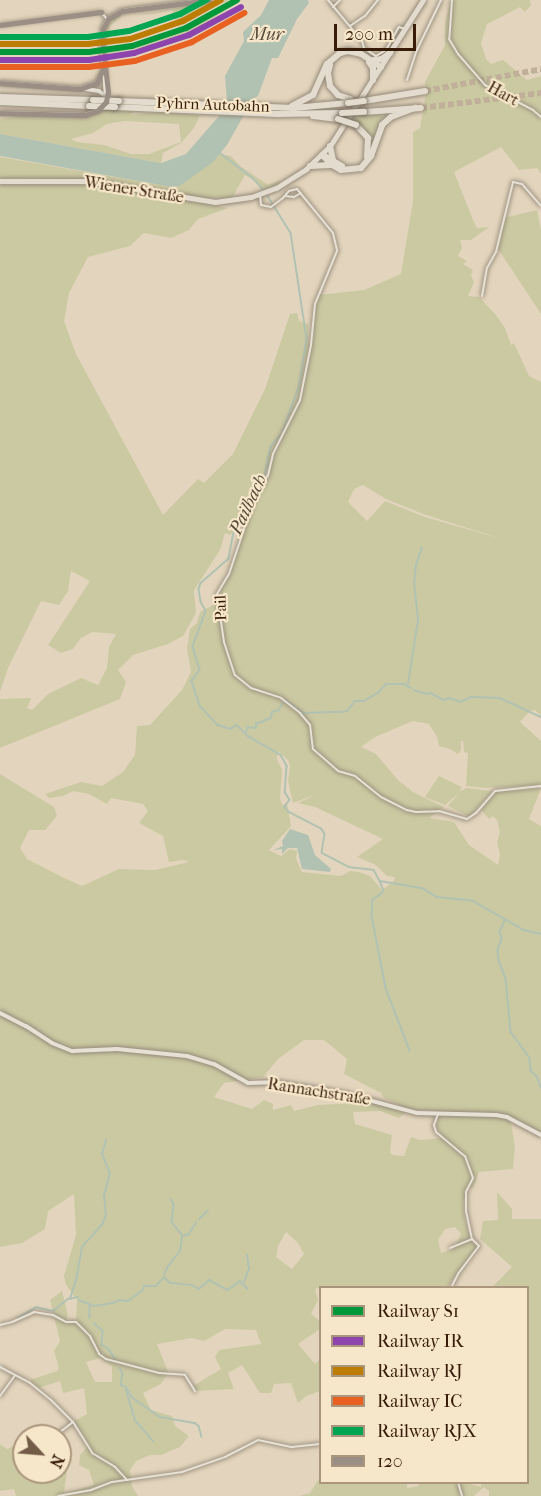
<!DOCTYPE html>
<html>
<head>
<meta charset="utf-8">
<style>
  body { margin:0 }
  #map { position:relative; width:541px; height:1496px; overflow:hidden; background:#e3d5bd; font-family:"IM FELL French Canon",serif }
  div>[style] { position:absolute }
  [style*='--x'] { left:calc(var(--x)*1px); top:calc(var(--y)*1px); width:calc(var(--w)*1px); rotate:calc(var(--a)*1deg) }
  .green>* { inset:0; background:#cbc9a2 }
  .water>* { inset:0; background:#b1c2b2 }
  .stream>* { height:1.5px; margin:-0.75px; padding:0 0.75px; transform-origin:0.75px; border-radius:0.75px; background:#b1c2b2 }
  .motorway-tunnel>* { height:6px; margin-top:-3px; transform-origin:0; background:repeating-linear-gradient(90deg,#c1b099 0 6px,transparent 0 9px) }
  .roads { filter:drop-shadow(0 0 2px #958a7a) drop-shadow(0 0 2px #958a7a) }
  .minor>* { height:2px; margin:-1px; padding:0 1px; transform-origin:1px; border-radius:1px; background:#e7e1d5 }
  .tertiary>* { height:4px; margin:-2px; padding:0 2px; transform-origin:2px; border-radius:2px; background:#e7e1d5 }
  .secondary>* { height:4px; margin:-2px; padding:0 2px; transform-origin:2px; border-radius:2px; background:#e7e1d5 }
  .primary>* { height:5px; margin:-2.5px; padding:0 2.5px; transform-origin:2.5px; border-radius:2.5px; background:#e3dcce }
  .motorway>* { height:6px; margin:-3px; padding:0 3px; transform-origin:3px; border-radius:3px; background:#e3dcce }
  .bridges { filter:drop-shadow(0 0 2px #7c7163) drop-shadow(0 0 2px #7c7163) }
  .motorway-bridge>* { height:6px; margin:-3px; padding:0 3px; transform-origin:3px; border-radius:3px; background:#e3dcce }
  .bus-1>* { height:4.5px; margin:-2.25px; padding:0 2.25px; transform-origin:2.25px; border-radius:2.25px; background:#9b8e84 }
  .rail-1>* { height:6px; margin:-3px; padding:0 3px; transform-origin:3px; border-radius:3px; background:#00983a }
  .rail-2>* { height:6px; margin:-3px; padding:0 3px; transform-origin:3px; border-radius:3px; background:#8e44ad }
  .rail-3>* { height:6px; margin:-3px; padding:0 3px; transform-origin:3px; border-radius:3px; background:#bd7d03 }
  .rail-4>* { height:6px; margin:-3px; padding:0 3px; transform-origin:3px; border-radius:3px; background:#e96121 }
  .rail-5>* { height:6px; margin:-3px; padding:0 3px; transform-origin:3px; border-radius:3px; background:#00a651 }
  span { translate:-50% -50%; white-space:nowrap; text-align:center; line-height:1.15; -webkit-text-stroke:4.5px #f7e7ca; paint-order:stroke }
  .street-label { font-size:16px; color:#371c0a }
  .water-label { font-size:18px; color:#554b3b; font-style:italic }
  .legend { position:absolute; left:319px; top:1286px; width:210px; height:198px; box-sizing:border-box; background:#f7e7ca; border:2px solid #aa967d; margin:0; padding:8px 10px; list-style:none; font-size:18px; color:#371c0a }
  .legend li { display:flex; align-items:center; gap:12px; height:30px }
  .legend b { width:30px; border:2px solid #aa967d }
  .north { position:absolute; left:12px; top:1424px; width:60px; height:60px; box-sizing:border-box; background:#f7e7ca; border:2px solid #aa967d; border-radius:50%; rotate:116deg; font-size:16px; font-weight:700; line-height:24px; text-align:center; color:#371c0a }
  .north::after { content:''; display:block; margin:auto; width:21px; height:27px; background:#735d49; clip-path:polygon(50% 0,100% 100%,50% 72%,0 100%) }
  .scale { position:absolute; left:334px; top:24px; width:82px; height:27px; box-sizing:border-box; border:3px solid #371c0a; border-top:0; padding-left:8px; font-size:18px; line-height:21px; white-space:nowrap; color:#371c0a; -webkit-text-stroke:4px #f7e7ca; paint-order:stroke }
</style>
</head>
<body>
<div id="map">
  <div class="green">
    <i style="clip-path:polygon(216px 0,229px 0,178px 27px,172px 10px,152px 14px,123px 15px,110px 26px,106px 46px,107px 26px,117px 16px,152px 13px)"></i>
    <i style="clip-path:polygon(239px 0,242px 0,195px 30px,150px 46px,108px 54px,108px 52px,151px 42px,185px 30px)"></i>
    <i style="clip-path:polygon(evenodd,451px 0,530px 0,531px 5px,525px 12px,520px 7px,487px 24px,481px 43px,486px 59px,491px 64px,503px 60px,527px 80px,541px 76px,541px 174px,537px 168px,519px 170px,501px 147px,454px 172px,475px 225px,478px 228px,489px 227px,471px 240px,460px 240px,462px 248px,458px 256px,467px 261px,463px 264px,473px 270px,471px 275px,474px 282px,468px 296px,479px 297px,496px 315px,505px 328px,511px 345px,514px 343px,529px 376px,541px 382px,541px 716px,535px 710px,530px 711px,520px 722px,541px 741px,541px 785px,486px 788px,466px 786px,468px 753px,464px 752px,463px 741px,461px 741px,461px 750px,458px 754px,450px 749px,439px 746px,437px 737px,429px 724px,413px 721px,375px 737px,361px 747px,376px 754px,398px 780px,413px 792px,444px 807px,429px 818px,454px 822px,469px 845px,498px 865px,500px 855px,497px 842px,500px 832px,497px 820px,493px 816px,489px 819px,482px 811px,483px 807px,496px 792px,541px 788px,529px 819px,541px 826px,541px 1132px,510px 1117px,515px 1146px,513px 1169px,479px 1172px,473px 1188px,467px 1188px,463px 1204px,465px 1221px,471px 1241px,477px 1247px,447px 1287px,324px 1286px,315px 1289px,318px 1300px,311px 1314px,320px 1321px,320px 1329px,298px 1344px,315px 1364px,320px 1359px,320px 1391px,306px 1396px,298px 1403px,291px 1383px,274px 1384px,271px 1393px,260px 1393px,242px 1365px,228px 1373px,234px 1389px,195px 1391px,193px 1386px,221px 1369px,215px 1357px,219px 1350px,261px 1344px,256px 1330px,225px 1329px,204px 1341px,192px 1338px,157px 1344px,168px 1372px,161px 1384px,143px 1393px,151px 1410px,172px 1416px,175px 1426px,189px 1436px,180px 1447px,161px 1455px,150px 1455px,136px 1461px,130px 1470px,132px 1486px,138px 1496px,16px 1496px,14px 1489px,0 1491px,0 1444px,7px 1449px,24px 1441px,24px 1472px,60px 1472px,60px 1460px,67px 1470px,64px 1493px,94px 1485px,89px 1470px,79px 1465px,80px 1455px,89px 1445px,74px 1421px,87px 1414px,84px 1388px,63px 1393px,60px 1381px,39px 1388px,30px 1380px,57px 1371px,59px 1368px,54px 1351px,60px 1341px,50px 1300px,62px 1291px,68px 1315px,65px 1323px,76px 1321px,77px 1300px,66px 1285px,64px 1276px,76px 1235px,74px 1194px,48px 1211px,45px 1229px,22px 1243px,0 1247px,0 774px,54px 807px,57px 816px,45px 830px,29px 830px,20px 848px,27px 859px,62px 877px,82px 886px,119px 869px,155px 870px,189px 862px,184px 860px,169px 862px,163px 836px,139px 823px,148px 811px,143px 804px,111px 798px,107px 804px,89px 794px,73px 791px,63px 796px,49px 798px,45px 794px,81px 782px,102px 786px,123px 772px,135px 755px,137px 726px,150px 725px,182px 690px,191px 672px,187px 649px,190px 629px,197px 623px,200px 612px,215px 604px,219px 609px,217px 594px,229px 574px,254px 499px,268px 475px,269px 467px,253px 498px,248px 515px,230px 535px,225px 533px,220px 550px,194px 590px,196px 613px,183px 636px,168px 644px,133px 655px,118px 670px,126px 682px,120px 699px,0 748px,0 699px,31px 698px,27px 708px,32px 710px,48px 694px,81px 678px,98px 685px,107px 668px,109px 647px,116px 634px,92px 632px,81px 638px,73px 649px,61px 653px,48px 645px,90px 581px,71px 571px,68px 591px,59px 605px,41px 601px,8px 668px,0 692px,0 185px,95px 185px,228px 208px,198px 219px,189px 230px,171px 238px,144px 233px,130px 246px,88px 257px,69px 293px,64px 321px,76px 354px,163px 515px,198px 479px,204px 483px,233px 454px,265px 389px,290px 314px,297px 313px,299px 321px,308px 324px,309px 344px,306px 363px,318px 295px,364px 290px,401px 274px,413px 201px,413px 132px,420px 128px,426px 93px,425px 82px,445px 45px,445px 23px,451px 0,363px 485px,386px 499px,423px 514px,505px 540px,425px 517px,385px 501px,367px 521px,348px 502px,354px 489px,363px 485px,451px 0,278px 751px,288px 760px,290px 766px,288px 781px,293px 803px,315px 795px,298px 803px,315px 807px,383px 839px,357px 857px,376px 865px,387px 876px,395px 877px,393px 882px,382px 890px,370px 876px,359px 872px,350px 871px,341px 876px,302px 872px,296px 859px,297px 851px,290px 849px,281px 856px,269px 850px,291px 826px,287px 804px,282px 805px,280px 798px,282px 770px,277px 759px,278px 751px,451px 0,304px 1040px,324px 1040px,347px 1059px,344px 1074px,381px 1093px,384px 1098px,408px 1109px,441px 1111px,436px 1126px,443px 1138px,420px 1140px,411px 1137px,404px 1156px,393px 1155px,390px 1153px,392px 1135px,355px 1124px,353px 1112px,380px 1111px,399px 1118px,405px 1113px,374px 1102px,318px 1105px,294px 1111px,291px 1105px,273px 1110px,273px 1104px,264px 1100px,252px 1109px,214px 1097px,224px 1083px,263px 1077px,278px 1059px,304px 1040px,451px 0,455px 1227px,461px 1234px,454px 1249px,441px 1253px,438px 1240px,445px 1229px,455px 1227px,451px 0,286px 1232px,298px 1243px,304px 1254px,292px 1269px,276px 1257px,278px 1246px,286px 1232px,451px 0,100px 1358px,112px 1366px,112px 1382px,95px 1382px,86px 1362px,100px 1358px)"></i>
    <i style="clip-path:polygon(evenodd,87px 109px,135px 111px,130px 115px,156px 112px,200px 115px,194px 128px,181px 143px,163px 153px,161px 163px,0 134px,0 119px,15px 117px,16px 112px,85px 113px,87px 109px,124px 121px,179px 124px,181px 142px,149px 154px,131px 154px,104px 145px,77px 142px,71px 139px,93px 133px,107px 124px,124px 121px)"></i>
    <i style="clip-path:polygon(379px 114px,386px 119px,379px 127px,371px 153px,368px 159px,361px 166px,350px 169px,343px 169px,336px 166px,351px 168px,365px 162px,371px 148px,370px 137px,363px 128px,351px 120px,354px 116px)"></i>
    <i style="clip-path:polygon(219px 154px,231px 156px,240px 166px,268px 185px,280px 180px,278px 185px,262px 190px,254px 180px,245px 175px,232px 198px,198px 198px,78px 179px,0 178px,0 157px,172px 187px,180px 186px)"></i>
    <i style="clip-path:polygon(537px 210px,541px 230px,541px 314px,498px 249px,504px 218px)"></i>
    <i style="clip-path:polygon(439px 776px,462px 787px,459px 792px,466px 788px,492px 791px,470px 817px,448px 806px,459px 793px,445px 805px,425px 797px)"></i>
    <i style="clip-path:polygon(497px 1192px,512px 1209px,512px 1219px,541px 1219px,541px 1496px,489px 1496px,489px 1491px,484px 1487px,474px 1496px,299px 1496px,310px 1493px,320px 1477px,320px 1482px,407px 1483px,407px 1488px,419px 1486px,417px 1482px,466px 1483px,481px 1487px,482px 1483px,528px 1482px,528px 1288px,492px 1287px,512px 1267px,480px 1239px,483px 1221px,498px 1220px)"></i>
  </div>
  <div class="water">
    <i style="clip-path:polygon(269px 0,308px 0,309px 3px,297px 19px,278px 58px,272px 58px,258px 96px,253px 99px,227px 145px,213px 162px,180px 186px,172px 187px,0 156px,0 134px,161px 163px,186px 154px,219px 116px,227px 102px,225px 76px,244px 41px,243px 32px,261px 15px)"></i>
    <i style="clip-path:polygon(290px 829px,308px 835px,315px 855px,331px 869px,330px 872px,302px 869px,297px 848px,288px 848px,282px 854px,282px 849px,273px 850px,283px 846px,282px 841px)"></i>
  </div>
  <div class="stream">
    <i style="--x:219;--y:152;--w:43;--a:37.4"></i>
    <i style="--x:253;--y:178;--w:15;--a:48"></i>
    <i style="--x:266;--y:193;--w:47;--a:58"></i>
    <i style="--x:291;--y:233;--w:107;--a:81.4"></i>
    <i style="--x:307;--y:339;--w:50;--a:99.3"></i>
    <i style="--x:299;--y:388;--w:46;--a:110.4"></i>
    <i style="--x:281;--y:435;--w:16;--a:130"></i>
    <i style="--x:271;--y:447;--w:30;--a:102"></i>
    <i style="--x:265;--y:476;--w:29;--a:121"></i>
    <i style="--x:250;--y:501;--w:6;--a:90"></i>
    <i style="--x:250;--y:507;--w:25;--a:127"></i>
    <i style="--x:235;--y:527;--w:33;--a:101"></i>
    <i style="--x:229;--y:559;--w:37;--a:139"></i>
    <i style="--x:201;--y:583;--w:6;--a:108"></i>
    <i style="--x:199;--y:589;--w:13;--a:81"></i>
    <i style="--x:201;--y:602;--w:10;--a:61"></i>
    <i style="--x:206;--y:611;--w:38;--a:110"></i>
    <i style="--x:193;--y:647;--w:24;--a:73"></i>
    <i style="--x:200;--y:670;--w:14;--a:126"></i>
    <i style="--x:192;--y:681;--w:26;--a:72"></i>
    <i style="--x:200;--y:706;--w:26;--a:47"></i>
    <i style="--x:218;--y:725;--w:13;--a:18"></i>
    <i style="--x:230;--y:729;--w:8;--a:-30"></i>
    <i style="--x:237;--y:725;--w:16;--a:45"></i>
    <i style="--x:248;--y:736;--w:38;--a:30"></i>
    <i style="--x:281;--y:755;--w:13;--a:61"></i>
    <i style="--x:287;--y:766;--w:26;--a:94"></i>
    <i style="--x:285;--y:792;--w:9;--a:58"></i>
    <i style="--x:290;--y:800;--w:9;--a:126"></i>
    <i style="--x:285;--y:807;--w:6;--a:51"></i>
    <i style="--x:289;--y:812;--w:36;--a:27"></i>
    <i style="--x:321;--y:828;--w:7;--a:56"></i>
    <i style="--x:325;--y:834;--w:19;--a:99"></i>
    <i style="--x:322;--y:853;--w:30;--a:27"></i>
    <i style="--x:349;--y:867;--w:25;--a:7"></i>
    <i style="--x:374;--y:870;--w:13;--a:61"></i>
    <i style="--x:380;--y:881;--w:43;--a:9.5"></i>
    <i style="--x:422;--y:888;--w:17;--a:31"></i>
    <i style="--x:437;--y:897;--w:36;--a:6"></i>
    <i style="--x:473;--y:901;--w:59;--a:29.6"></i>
    <i style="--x:524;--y:930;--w:17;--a:13"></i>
    <i style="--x:408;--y:684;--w:65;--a:-81.1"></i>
    <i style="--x:418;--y:620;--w:36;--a:-96"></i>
    <i style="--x:414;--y:584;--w:19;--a:-84"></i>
    <i style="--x:416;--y:565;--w:18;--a:-71"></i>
    <i style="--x:414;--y:690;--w:14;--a:17"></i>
    <i style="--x:427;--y:694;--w:4;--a:-14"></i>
    <i style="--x:431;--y:693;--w:14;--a:30"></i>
    <i style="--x:443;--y:700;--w:6;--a:-18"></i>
    <i style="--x:449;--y:698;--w:13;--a:18"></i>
    <i style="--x:461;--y:702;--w:11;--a:-27"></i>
    <i style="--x:471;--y:697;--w:29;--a:2"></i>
    <i style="--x:500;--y:698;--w:45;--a:24.9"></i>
    <i style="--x:286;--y:700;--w:22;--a:36"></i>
    <i style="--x:304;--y:713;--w:36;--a:-2"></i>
    <i style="--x:340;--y:712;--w:7;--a:-8"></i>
    <i style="--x:347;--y:711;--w:13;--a:-51"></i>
    <i style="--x:355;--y:701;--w:9;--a:0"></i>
    <i style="--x:364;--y:701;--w:16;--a:-30"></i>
    <i style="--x:378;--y:693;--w:12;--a:-48"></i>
    <i style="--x:386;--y:684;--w:18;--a:0"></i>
    <i style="--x:404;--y:684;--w:8;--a:30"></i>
    <i style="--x:246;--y:732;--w:5;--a:-68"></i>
    <i style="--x:248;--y:727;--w:8;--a:7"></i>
    <i style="--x:256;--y:728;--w:4;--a:-90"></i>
    <i style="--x:256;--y:724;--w:16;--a:-22"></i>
    <i style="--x:271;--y:718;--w:6;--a:-81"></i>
    <i style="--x:272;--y:712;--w:7;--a:-16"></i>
    <i style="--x:279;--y:710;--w:9;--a:-63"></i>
    <i style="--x:380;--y:881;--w:11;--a:68"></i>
    <i style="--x:383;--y:893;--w:12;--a:145"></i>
    <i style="--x:373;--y:900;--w:16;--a:94"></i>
    <i style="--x:372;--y:916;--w:73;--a:79"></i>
    <i style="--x:386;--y:988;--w:67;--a:69.1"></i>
    <i style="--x:505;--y:921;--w:12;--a:114"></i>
    <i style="--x:500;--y:932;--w:7;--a:74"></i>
    <i style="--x:502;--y:939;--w:12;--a:110"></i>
    <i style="--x:498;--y:950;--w:11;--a:85"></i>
    <i style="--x:499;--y:961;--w:18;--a:68"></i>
    <i style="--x:506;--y:978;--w:54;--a:84.7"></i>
    <i style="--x:511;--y:1032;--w:32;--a:54"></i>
    <i style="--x:530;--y:1058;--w:13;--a:86"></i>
    <i style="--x:531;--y:1071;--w:8;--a:40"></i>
    <i style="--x:537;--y:1076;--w:12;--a:70"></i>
    <i style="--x:171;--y:1199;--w:7;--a:63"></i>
    <i style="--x:174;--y:1205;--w:17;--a:97"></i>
    <i style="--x:172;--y:1222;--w:16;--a:52"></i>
    <i style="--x:199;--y:1219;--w:12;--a:-42"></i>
    <i style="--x:164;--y:1275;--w:8;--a:-67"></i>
    <i style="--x:167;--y:1268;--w:21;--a:-53"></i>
    <i style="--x:180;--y:1251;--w:15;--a:-82"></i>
    <i style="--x:182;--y:1236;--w:7;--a:-16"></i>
    <i style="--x:189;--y:1234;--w:13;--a:-58"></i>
    <i style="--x:244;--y:1282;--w:14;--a:-69"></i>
    <i style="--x:249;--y:1269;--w:14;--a:-98"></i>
    <i style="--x:70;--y:1299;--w:19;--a:-72"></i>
    <i style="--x:76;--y:1281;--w:35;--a:-80"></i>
    <i style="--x:82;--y:1247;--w:30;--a:-48"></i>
    <i style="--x:102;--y:1225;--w:11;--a:-68"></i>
    <i style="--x:106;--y:1215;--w:19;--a:-96"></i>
    <i style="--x:104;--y:1196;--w:23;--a:-75"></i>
    <i style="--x:110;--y:1174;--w:22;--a:-112"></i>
    <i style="--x:102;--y:1154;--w:15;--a:-74"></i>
    <i style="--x:79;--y:1300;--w:16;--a:22"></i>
    <i style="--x:94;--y:1306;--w:20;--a:-9"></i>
    <i style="--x:114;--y:1303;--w:7;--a:-27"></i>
    <i style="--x:120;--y:1300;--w:8;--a:7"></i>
    <i style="--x:128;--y:1301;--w:19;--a:-36"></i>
    <i style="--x:143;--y:1290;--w:4;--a:-76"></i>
    <i style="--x:144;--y:1286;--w:12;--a:0"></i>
    <i style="--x:156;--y:1286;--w:12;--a:-48"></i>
    <i style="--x:164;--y:1277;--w:9;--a:41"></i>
    <i style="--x:171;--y:1283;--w:21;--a:5"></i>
    <i style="--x:192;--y:1285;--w:8;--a:30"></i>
    <i style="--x:199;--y:1289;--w:13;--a:-42"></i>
    <i style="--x:209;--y:1280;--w:21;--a:28"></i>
    <i style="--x:228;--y:1290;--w:15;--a:-37"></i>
    <i style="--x:240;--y:1281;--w:11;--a:45"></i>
    <i style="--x:90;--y:1305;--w:13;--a:90"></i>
    <i style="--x:18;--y:1318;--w:21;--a:-31"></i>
    <i style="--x:36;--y:1307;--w:17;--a:13"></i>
    <i style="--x:53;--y:1311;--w:19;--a:-39"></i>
    <i style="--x:68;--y:1299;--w:10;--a:-11"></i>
    <i style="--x:94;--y:1323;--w:12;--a:42"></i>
    <i style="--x:103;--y:1331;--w:14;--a:94"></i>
    <i style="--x:102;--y:1345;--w:8;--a:30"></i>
    <i style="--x:109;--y:1349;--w:13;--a:58"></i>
    <i style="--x:120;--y:1368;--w:7;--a:63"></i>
    <i style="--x:123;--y:1374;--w:11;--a:100"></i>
    <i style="--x:121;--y:1385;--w:5;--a:22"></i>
    <i style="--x:126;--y:1387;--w:13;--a:58"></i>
    <i style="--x:133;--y:1398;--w:33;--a:35"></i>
    <i style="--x:160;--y:1417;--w:36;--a:10"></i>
    <i style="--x:195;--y:1423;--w:5;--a:37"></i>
    <i style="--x:199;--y:1426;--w:11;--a:75"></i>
    <i style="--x:126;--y:1388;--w:33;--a:74"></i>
    <i style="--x:135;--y:1420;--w:28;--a:49"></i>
  </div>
  <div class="motorway-tunnel">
    <i style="--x:425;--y:91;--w:118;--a:-10.7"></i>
    <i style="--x:421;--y:108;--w:121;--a:-7.1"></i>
  </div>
  <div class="roads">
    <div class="minor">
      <i style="--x:328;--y:0;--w:53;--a:50.3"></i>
      <i style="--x:362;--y:41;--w:7;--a:74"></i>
      <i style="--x:364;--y:48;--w:14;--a:34"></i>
      <i style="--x:376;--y:56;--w:12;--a:-31"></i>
      <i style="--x:386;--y:50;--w:26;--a:-61"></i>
      <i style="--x:399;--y:27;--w:6;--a:18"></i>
      <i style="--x:452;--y:0;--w:39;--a:94"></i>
      <i style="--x:449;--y:39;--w:17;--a:59"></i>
      <i style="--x:458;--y:54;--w:41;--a:48.9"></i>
      <i style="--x:485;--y:85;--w:54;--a:27.5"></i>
      <i style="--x:533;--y:110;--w:11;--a:41"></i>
      <i style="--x:333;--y:7;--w:10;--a:-45"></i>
      <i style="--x:0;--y:25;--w:102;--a:-7.3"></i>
      <i style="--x:101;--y:12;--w:9;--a:49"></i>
      <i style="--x:350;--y:26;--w:18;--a:-34"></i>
      <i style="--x:365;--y:16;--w:21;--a:-51"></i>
      <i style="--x:407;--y:80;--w:29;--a:-72"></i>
      <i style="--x:416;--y:52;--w:58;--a:-64.3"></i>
      <i style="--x:260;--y:194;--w:11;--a:85"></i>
      <i style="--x:261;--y:205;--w:10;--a:11"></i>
      <i style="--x:271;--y:207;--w:15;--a:-37"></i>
      <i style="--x:283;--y:198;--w:9;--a:-49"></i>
      <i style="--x:289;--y:191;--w:8;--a:-14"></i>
      <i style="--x:297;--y:189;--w:57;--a:50.7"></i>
      <i style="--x:333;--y:233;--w:18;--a:77"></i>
      <i style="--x:337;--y:251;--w:57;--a:112.5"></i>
      <i style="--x:315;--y:304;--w:41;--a:95.6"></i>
      <i style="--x:311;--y:345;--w:56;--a:101.3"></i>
      <i style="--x:300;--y:400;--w:60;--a:116.6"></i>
      <i style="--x:273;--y:454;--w:22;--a:103"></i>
      <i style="--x:268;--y:475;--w:28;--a:120"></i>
      <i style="--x:254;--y:499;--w:79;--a:108.4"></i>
      <i style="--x:229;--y:574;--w:23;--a:121"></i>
      <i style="--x:217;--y:594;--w:49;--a:81.7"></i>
      <i style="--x:224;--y:642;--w:35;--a:72"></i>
      <i style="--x:235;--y:675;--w:21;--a:39"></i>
      <i style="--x:251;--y:688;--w:32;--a:18"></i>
      <i style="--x:281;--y:698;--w:24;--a:38"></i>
      <i style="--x:300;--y:713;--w:16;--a:50"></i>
      <i style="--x:310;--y:725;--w:24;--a:83"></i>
      <i style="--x:313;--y:749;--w:33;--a:41"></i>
      <i style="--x:338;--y:771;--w:18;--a:16"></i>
      <i style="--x:355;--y:776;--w:33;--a:39"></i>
      <i style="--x:381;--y:797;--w:29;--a:27"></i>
      <i style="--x:407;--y:810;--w:9;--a:13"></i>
      <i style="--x:416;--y:812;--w:23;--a:-2"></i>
      <i style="--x:439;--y:811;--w:29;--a:16"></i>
      <i style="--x:467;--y:819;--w:11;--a:-34"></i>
      <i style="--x:476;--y:813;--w:29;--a:-49"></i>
      <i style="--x:495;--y:791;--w:46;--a:-6.2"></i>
      <i style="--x:285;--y:196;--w:9;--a:6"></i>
      <i style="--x:294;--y:197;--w:8;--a:-30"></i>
      <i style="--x:482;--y:296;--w:28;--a:-80"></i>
      <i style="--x:487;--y:268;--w:18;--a:-61"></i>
      <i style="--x:496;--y:252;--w:72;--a:-76.3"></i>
      <i style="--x:513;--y:182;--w:9;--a:13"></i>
      <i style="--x:522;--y:184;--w:29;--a:49"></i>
      <i style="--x:438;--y:1114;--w:12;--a:110"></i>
      <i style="--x:434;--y:1125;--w:7;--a:74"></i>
      <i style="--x:436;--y:1132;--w:38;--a:40"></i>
      <i style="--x:465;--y:1156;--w:23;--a:70"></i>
      <i style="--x:473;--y:1178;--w:16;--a:117"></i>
      <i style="--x:466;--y:1192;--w:19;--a:90"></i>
      <i style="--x:466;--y:1211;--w:29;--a:78"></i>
      <i style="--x:472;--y:1239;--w:10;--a:45"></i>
      <i style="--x:479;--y:1246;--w:35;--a:127"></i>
      <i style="--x:458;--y:1274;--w:16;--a:117"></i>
      <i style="--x:450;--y:1248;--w:24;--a:-22"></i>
      <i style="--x:0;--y:1325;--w:12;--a:-14"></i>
      <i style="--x:12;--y:1322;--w:24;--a:-24"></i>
      <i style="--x:34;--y:1312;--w:19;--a:9"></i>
      <i style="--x:53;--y:1315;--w:15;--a:28"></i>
      <i style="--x:66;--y:1322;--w:10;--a:0"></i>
      <i style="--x:76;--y:1322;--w:20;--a:45"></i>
      <i style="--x:90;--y:1336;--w:20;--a:63"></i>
      <i style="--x:99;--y:1354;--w:9;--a:36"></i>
      <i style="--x:106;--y:1359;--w:55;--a:14.8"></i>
      <i style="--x:159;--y:1373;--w:26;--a:4"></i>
      <i style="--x:185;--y:1375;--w:19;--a:58"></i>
      <i style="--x:0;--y:1367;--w:34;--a:28"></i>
      <i style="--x:30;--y:1383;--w:27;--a:39"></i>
      <i style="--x:51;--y:1400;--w:31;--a:45"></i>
      <i style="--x:73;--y:1422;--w:36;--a:58"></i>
      <i style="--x:92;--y:1453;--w:27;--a:31"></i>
      <i style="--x:115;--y:1467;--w:18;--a:47"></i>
      <i style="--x:0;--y:1396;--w:26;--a:-54"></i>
      <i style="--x:55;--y:1436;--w:23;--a:-38"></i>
      <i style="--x:458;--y:1482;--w:15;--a:74"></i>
      <i style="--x:58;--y:1496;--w:34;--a:-10"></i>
      <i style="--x:91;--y:1490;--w:22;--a:-21"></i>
      <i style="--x:112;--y:1482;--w:71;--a:-8.1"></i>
      <i style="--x:182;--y:1472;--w:46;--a:-19.2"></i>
      <i style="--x:225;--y:1457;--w:37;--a:-27"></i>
      <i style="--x:258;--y:1440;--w:35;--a:12"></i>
      <i style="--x:292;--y:1447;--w:28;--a:-6"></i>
    </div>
    <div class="tertiary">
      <i style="--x:0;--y:1013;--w:29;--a:27"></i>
      <i style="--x:26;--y:1026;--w:31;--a:33"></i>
      <i style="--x:52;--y:1043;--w:22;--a:22"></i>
      <i style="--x:72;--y:1051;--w:45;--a:-2.5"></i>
      <i style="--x:117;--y:1049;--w:70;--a:5.7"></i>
      <i style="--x:187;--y:1056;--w:28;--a:17"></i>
      <i style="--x:214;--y:1064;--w:39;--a:29"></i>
      <i style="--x:248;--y:1083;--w:24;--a:-2"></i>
      <i style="--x:272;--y:1082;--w:75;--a:9.2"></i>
      <i style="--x:346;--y:1094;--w:73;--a:15"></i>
      <i style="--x:417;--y:1113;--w:79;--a:1.5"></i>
      <i style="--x:496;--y:1115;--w:11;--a:10"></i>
      <i style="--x:507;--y:1117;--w:38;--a:28"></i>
    </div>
    <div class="secondary">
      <i style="--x:0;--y:83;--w:80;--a:4.3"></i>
      <i style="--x:80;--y:89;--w:18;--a:-19"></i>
      <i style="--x:97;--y:83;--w:16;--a:-63"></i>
      <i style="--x:86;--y:89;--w:13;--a:9"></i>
      <i style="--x:99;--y:91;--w:9;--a:41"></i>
      <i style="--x:106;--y:98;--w:57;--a:-94"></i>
      <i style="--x:102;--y:41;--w:12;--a:-85"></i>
      <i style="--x:103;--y:29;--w:11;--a:-63"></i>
      <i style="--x:108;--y:19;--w:16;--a:-30"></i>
      <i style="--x:122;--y:11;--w:88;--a:-7.2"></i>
      <i style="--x:0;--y:113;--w:85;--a:1.3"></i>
      <i style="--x:85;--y:115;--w:15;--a:-20"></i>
    </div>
    <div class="primary">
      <i style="--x:0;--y:181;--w:88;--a:0"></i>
      <i style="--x:88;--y:181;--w:129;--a:9.4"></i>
      <i style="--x:215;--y:202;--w:36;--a:-8"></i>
      <i style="--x:251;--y:197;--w:27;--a:-20"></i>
      <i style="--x:276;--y:188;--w:36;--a:-32"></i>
      <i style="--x:306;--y:169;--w:33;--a:-44"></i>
      <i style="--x:330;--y:146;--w:173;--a:-57.5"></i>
    </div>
    <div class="motorway">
      <i style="--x:374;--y:60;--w:8;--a:-7"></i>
      <i style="--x:382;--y:59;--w:10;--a:-37"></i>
      <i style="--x:369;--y:62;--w:7;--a:56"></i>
      <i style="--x:373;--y:68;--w:12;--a:90"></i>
      <i style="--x:330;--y:65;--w:8;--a:104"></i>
      <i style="--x:328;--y:73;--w:13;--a:81"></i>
      <i style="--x:330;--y:86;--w:12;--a:48"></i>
      <i style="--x:338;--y:95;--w:13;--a:18"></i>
      <i style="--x:0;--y:97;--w:93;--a:1.8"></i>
      <i style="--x:119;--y:101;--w:175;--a:2.3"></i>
      <i style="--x:294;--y:108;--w:54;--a:-5.3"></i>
      <i style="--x:364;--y:101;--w:62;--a:-9.3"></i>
      <i style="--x:0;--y:102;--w:89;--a:2.6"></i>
      <i style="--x:292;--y:106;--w:24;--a:-28"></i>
      <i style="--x:313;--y:95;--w:34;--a:-66"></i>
      <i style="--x:327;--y:64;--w:17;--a:-40"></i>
      <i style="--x:340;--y:53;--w:8;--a:-14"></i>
      <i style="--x:348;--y:51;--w:13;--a:13"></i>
      <i style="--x:361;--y:54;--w:24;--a:33"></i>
      <i style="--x:115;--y:107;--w:162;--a:2.5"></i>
      <i style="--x:277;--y:114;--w:65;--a:-0.9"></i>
      <i style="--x:364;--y:112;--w:57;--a:-4"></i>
      <i style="--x:313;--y:116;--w:25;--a:7"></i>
      <i style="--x:356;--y:125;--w:18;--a:47"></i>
      <i style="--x:368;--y:138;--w:19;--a:93"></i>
      <i style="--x:330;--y:146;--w:14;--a:78"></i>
      <i style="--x:322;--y:155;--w:14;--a:45"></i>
      <i style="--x:332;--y:165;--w:10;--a:29"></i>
      <i style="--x:341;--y:170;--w:20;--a:-6"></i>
      <i style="--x:361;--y:168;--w:16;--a:-50"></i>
      <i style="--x:371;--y:156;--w:33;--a:-70"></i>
      <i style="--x:382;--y:125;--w:12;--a:-42"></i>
      <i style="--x:391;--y:117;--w:26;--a:-21"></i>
      <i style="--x:323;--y:155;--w:22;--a:30"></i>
      <i style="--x:310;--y:166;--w:21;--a:-3"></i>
    </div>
  </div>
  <div class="bridges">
    <div class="motorway-bridge">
      <i style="--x:93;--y:100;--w:26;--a:2"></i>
      <i style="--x:348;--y:103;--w:16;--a:-7"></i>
      <i style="--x:89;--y:106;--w:26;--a:2"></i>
      <i style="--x:342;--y:113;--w:22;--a:-3"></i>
      <i style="--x:338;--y:119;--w:19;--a:18"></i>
    </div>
  </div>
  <div class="bus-1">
    <i style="--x:0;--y:25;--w:102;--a:-7.3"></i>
    <i style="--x:0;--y:83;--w:80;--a:4.3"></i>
    <i style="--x:80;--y:89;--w:18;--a:-19"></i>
    <i style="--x:97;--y:83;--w:21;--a:-67"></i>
    <i style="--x:0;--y:113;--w:85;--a:1.3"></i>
    <i style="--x:85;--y:115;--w:13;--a:-18"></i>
    <i style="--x:97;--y:111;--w:13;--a:-45"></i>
    <i style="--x:106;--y:102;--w:10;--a:-79"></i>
    <i style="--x:108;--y:92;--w:51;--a:-96.7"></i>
    <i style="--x:102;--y:41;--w:12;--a:-85"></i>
    <i style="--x:103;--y:29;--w:11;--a:-63"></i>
    <i style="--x:108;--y:19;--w:16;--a:-30"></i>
    <i style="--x:122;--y:11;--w:88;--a:-7.2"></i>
  </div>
  <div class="rail-1">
    <i style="--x:0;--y:52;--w:89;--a:0"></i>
    <i style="--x:89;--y:52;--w:43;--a:-7.9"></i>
    <i style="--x:132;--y:46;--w:57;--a:-18.4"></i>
    <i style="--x:186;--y:28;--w:58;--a:-28.8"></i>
  </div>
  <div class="rail-2">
    <i style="--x:0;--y:60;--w:89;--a:0"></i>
    <i style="--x:89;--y:60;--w:46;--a:-8.8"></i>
    <i style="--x:134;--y:53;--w:58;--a:-18.1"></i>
    <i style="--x:189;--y:35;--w:59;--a:-28.3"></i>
  </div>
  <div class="rail-3">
    <i style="--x:0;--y:44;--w:88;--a:0"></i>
    <i style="--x:88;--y:44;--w:42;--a:-6.8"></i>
    <i style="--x:130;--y:39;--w:56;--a:-18.8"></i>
    <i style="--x:183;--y:21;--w:43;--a:-28.9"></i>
  </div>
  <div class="rail-4">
    <i style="--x:0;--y:67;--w:89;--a:0"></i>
    <i style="--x:89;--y:67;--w:46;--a:-7.4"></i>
    <i style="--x:135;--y:61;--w:60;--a:-18.4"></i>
    <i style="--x:192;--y:42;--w:60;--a:-29.1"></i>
  </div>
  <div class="rail-5">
    <i style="--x:0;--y:37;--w:88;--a:0"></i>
    <i style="--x:88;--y:37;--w:41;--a:-8.3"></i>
    <i style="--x:129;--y:31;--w:54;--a:-18.4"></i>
    <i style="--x:180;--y:14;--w:30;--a:-28"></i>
  </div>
  <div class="street-label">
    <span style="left:503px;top:94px;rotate:29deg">Hart</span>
    <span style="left:213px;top:105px;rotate:2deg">Pyhrn Autobahn</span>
    <span style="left:134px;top:190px;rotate:9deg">Wiener Straße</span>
    <span style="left:221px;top:608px;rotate:-92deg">Pail</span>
    <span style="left:319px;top:1092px;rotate:9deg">Rannachstraße</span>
  </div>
  <div class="water-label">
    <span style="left:267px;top:35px">Mur</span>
    <span style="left:249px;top:505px;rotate:-65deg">Pailbach</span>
  </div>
  <ul class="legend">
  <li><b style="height:8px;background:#00983a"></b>Railway S1</li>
  <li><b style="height:8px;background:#8e44ad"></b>Railway IR</li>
  <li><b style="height:8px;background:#bd7d03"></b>Railway RJ</li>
  <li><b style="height:8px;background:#e96121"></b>Railway IC</li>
  <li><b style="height:8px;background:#00a651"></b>Railway RJX</li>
  <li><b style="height:8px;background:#9b8e84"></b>120</li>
  </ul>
  <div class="north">N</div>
  <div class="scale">200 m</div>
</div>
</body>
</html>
